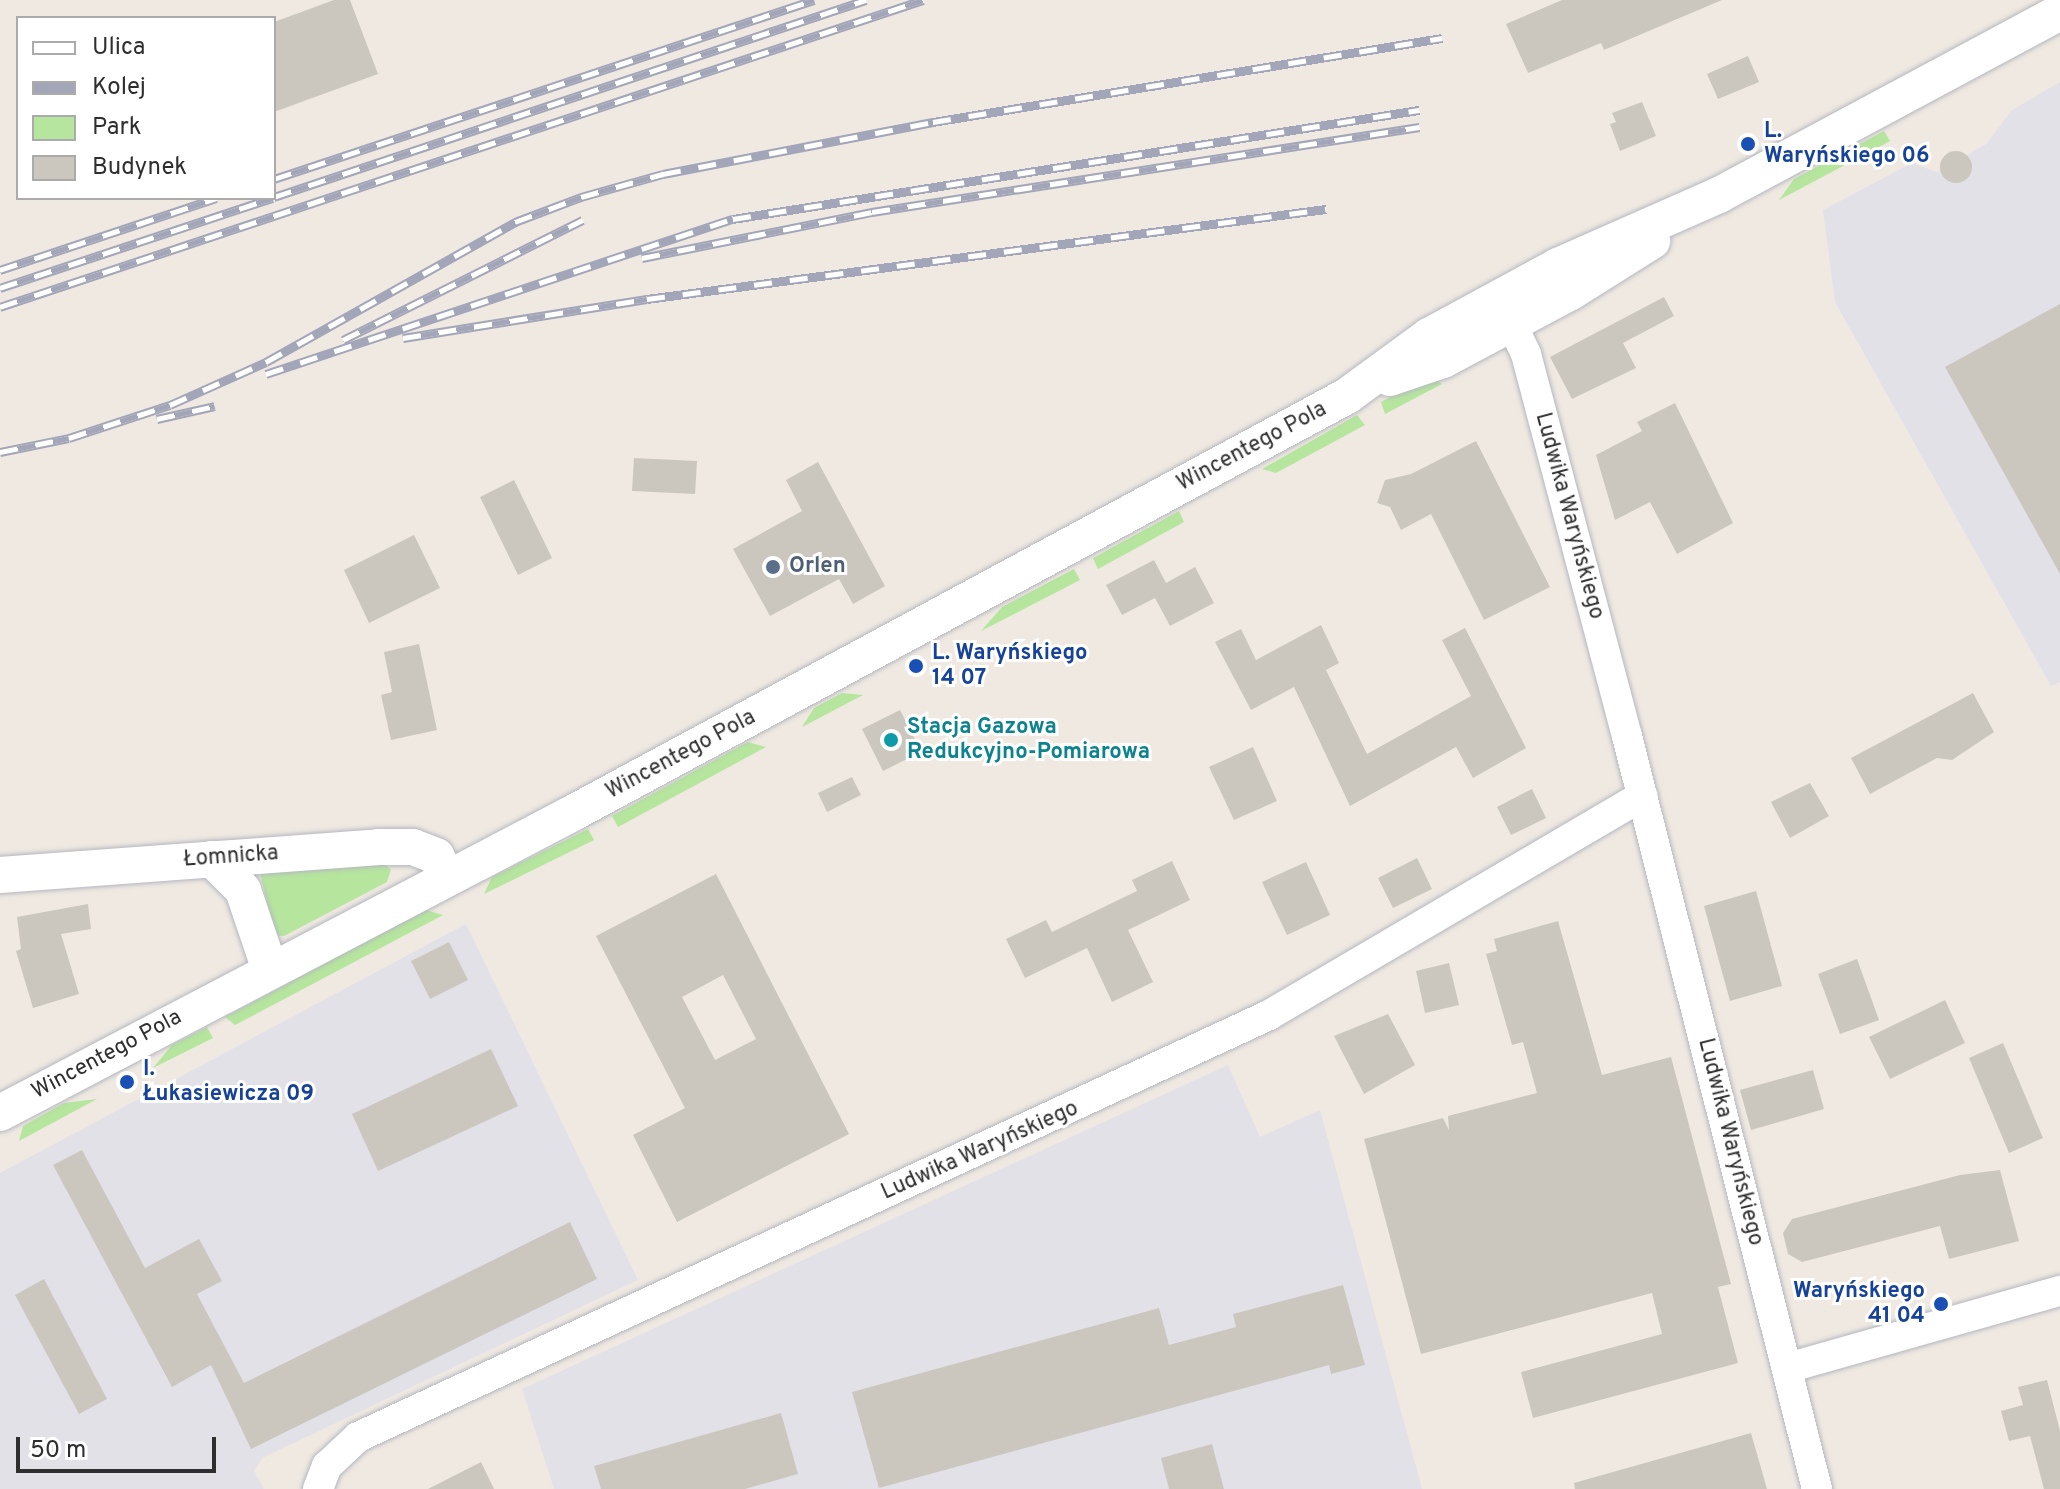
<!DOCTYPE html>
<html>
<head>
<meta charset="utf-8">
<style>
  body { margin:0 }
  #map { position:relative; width:2060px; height:1489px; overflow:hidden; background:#efe9e1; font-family:Overpass,sans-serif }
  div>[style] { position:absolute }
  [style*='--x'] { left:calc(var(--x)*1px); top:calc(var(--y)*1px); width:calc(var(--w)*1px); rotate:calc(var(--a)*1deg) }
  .industrial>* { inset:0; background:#e3e1e8 }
  .green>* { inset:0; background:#b6e59e }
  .building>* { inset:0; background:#cbc7bf }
  .round { border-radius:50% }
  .roads { filter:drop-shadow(0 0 2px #b4b7c1) drop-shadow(0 0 2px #b4b7c1) }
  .minor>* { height:30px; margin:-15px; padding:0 15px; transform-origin:15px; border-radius:15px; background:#fff }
  .tertiary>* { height:36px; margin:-18px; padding:0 18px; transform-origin:18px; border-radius:18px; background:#fff }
  .rail>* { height:9px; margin-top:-4.5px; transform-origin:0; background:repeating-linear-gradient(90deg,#fff 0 18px,#a3a6b8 0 36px); box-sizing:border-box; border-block:2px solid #a3a6b8 }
  .dots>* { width:22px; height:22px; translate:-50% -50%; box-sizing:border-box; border:4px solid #fff; border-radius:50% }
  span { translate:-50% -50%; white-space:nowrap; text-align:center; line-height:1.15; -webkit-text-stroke:6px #fff; paint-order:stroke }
  .transit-label { font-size:22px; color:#164399; font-weight:700 }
  .left { translate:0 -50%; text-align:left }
  .right { translate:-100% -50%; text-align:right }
  .street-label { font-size:22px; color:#2e2e2e }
  .service-label { font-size:22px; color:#4e5e75; font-weight:700 }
  .culture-label { font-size:22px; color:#0d838f; font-weight:700 }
  .legend { position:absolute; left:16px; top:16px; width:260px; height:184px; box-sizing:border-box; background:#fff; border:2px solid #ababab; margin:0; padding:10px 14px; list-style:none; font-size:24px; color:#2e2e2e }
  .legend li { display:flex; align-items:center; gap:16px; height:40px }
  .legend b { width:40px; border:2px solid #ababab }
  .scale { position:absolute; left:16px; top:1437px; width:200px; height:36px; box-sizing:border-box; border:4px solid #2e2e2e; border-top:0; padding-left:10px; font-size:24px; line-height:28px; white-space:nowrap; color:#2e2e2e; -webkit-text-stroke:6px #fff; paint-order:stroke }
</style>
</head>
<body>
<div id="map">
  <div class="industrial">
    <i style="clip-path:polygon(2060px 82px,2060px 682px,2051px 686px,1835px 302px,1823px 210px,1912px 163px,1939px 173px,1940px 162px,1949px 151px,1967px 155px,1986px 144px,2012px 110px)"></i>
    <i style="clip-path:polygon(466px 924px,638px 1280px,262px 1458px,254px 1471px,264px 1489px,0 1489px,0 1173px)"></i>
    <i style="clip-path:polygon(1228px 1065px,1260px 1137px,1320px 1110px,1422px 1489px,554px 1489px,522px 1389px)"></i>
  </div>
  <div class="green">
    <i style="clip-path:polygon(1884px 131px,1890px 141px,1779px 200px,1794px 179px)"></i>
    <i style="clip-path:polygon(1430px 376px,1442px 384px,1385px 414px,1381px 402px)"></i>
    <i style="clip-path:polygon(1357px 415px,1365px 425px,1276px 473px,1262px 469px)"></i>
    <i style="clip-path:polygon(1179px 511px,1184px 522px,1098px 569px,1093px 558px)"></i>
    <i style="clip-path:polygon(1074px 569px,1080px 580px,981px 631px,1002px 607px)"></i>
    <i style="clip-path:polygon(842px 693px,863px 695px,802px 727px,814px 708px)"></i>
    <i style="clip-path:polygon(748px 742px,766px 747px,618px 827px,612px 816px)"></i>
    <i style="clip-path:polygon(588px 829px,594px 840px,484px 894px,492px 877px)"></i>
    <i style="clip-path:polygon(380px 862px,391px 869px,387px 882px,284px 936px,275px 935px,260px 873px)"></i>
    <i style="clip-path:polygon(426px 910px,443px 915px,235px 1025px,225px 1017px)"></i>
    <i style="clip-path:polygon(207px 1027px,213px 1038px,153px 1068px,172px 1045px)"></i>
    <i style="clip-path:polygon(97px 1099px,19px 1141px,23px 1126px,64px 1103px)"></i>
  </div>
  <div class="building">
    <i style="clip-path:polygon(334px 0,350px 0,378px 74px,274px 112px,274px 22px)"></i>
    <i style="clip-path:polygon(1562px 0,1722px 0,1604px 50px,1601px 43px,1528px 73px,1506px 24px)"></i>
    <i style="clip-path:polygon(1748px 56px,1759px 82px,1718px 99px,1707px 74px)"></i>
    <i style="clip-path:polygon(1642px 102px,1656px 136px,1620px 151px,1610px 124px,1616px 122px,1612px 113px)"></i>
    <i class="round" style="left:1940px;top:151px;width:32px;height:32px"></i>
    <i style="clip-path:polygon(1664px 297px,1674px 316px,1623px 343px,1636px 368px,1572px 399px,1550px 357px)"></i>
    <i style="clip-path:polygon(2060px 304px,2060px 574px,1945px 367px)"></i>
    <i style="clip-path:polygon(1675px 403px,1733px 523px,1677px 554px,1650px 502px,1615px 520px,1596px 455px,1642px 431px,1637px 422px)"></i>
    <i style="clip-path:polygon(1476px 441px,1550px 587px,1484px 620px,1431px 514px,1401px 530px,1390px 507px,1377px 503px,1385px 480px,1411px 474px)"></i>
    <i style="clip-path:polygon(634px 458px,697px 461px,695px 494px,632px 491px)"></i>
    <i style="clip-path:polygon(818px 462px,885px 586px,853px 604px,839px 579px,770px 616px,733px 549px,802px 511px,786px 480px)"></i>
    <i style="clip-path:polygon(514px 480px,552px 558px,518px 575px,480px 497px)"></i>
    <i style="clip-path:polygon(414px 535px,440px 588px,369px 623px,344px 570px)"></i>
    <i style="clip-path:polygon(1154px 560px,1166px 583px,1195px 567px,1214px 603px,1170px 626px,1155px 598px,1122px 615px,1106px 585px)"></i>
    <i style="clip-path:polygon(1321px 625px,1339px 663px,1326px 670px,1367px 754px,1471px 696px,1442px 640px,1465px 628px,1526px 748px,1473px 778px,1456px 747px,1350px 806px,1294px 687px,1251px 710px,1215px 642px,1241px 629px,1256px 660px)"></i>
    <i style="clip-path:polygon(419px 644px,437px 730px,391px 740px,381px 695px,392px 692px,384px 652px)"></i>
    <i style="clip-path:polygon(1973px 693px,1994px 732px,1952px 760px,1937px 758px,1870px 794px,1851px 758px)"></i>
    <i style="clip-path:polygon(900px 710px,921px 752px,883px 771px,862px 729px)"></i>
    <i style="clip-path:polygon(1253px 747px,1277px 801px,1234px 820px,1209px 767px)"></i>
    <i style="clip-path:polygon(852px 777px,861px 795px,827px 812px,818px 793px)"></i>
    <i style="clip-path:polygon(1810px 783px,1829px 816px,1790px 838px,1771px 802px)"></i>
    <i style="clip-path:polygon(1532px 789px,1546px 818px,1511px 835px,1497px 807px)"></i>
    <i style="clip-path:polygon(1417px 858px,1432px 889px,1393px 908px,1378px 878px)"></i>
    <i style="clip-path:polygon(1172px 861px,1190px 900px,1128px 930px,1153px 982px,1112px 1002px,1087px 948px,1025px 978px,1006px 939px,1046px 920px,1052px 932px,1137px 891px,1132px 880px)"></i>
    <i style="clip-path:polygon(1306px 862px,1330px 915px,1287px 935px,1262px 882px)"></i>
    <i style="clip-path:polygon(evenodd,716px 874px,849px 1134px,677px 1222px,633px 1135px,685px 1108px,596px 936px,716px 874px,723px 975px,756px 1039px,715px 1060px,682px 997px,723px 975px)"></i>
    <i style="clip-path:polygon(1756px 891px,1782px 986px,1730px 1001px,1704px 906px)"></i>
    <i style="clip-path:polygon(88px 904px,91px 929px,61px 934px,79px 994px,33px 1008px,16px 951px,21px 949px,17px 917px)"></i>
    <i style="clip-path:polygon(1558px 921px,1602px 1075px,1671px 1057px,1731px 1284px,1718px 1287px,1738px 1363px,1533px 1418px,1521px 1372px,1662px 1334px,1652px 1293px,1421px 1354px,1364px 1139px,1443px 1118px,1449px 1130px,1448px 1116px,1537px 1093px,1523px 1042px,1512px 1045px,1486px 954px,1497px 951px,1494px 939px)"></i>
    <i style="clip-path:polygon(449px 942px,468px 980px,430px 999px,411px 961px)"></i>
    <i style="clip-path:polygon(1857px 959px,1879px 1020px,1840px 1034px,1818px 974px)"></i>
    <i style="clip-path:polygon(1449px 963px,1459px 1005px,1425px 1013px,1416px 971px)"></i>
    <i style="clip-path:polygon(1945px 1000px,1965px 1043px,1890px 1079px,1869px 1037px)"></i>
    <i style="clip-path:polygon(1388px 1014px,1415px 1065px,1364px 1094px,1334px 1036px)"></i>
    <i style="clip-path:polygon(2003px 1043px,2043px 1138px,2009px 1153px,1969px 1058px)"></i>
    <i style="clip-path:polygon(491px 1049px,518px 1106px,378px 1171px,352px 1114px)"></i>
    <i style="clip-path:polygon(1813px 1070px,1824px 1109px,1751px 1130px,1740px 1090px)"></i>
    <i style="clip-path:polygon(82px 1150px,145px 1268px,199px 1239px,222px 1281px,197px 1294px,244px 1383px,570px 1222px,597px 1279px,251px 1449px,211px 1365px,172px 1387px,53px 1165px)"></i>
    <i style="clip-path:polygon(2000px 1170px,2019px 1241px,1949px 1259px,1940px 1226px,1802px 1262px,1788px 1254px,1783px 1233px,1792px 1219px,1960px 1175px)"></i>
    <i style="clip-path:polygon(44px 1279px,107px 1399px,79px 1414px,15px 1295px)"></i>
    <i style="clip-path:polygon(1343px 1285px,1365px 1365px,1331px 1374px,1329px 1365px,879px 1488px,852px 1392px,1159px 1308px,1169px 1345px,1236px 1327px,1233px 1314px)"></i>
    <i style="clip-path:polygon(2047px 1380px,2060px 1431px,2060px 1489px,2044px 1489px,2030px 1436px,2009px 1441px,2001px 1411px,2023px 1405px,2018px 1387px)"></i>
    <i style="clip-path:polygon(781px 1413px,798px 1474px,745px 1489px,601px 1489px,594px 1466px)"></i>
    <i style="clip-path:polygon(1751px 1433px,1767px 1489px,1575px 1489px,1574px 1483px)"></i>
    <i style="clip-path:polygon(1212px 1444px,1224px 1489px,1169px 1489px,1161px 1458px)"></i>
    <i style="clip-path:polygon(481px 1462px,494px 1489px,428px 1489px)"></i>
  </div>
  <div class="roads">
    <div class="minor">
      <i style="--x:1513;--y:302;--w:21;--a:95"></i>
      <i style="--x:1511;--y:323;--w:34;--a:64"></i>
      <i style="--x:1526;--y:354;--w:395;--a:75.2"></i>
      <i style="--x:1627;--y:736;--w:777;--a:75.84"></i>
      <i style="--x:1787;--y:1368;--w:284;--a:-15.8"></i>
      <i style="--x:318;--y:1489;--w:25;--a:-69"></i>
      <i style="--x:327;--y:1466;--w:42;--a:-43.1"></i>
      <i style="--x:358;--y:1437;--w:1004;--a:-24.85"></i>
      <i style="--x:1269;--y:1015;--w:433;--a:-30.4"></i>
    </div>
    <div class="tertiary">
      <i style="--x:1390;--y:378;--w:56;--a:-18.8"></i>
      <i style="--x:1443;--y:360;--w:145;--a:-28"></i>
      <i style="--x:1571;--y:292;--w:96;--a:-32.2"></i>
      <i style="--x:212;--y:859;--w:44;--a:45"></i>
      <i style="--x:243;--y:890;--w:84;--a:71.4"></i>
      <i style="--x:0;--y:875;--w:380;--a:-4.2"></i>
      <i style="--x:379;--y:847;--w:34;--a:0"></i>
      <i style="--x:413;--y:847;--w:25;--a:21"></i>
      <i style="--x:436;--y:856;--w:25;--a:61"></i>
      <i style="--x:0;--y:1113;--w:645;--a:-27.64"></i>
      <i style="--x:571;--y:814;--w:881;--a:-28.31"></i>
      <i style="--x:1347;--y:396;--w:102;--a:-36.2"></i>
      <i style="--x:1429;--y:336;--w:147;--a:-28.5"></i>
      <i style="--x:1558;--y:266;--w:176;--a:-23.8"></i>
      <i style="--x:1719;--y:195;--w:387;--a:-28.2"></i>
    </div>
  </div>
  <div class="rail">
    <i style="--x:274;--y:179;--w:569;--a:-18.34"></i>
    <i style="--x:274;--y:197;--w:624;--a:-18.41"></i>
    <i style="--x:642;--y:258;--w:235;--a:-11.3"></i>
    <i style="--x:872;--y:212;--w:554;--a:-8.83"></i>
    <i style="--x:0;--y:270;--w:228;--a:-18.4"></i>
    <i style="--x:0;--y:288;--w:287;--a:-18.3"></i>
    <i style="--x:0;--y:307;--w:973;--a:-18.4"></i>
    <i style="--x:403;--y:338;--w:247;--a:-9.1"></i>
    <i style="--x:647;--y:299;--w:685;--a:-7.55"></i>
    <i style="--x:343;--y:340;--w:268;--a:-26.6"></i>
    <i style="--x:266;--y:374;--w:492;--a:-18.4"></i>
    <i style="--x:733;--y:219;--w:695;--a:-9.03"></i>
    <i style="--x:157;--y:419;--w:59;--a:-12.6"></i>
    <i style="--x:0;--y:452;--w:70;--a:-11.5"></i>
    <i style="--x:69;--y:438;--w:106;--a:-18.1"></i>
    <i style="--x:170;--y:405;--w:105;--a:-24.1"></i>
    <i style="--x:266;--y:362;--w:286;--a:-29.3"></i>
    <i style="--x:515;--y:222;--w:71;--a:-20.7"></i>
    <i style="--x:581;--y:197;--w:85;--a:-15.7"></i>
    <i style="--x:663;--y:174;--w:275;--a:-10.9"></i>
    <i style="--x:933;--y:122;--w:516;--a:-9.37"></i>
  </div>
  <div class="dots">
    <i style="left:1748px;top:144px;background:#1a4fb4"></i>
    <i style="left:773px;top:567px;background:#5c6f8a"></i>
    <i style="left:916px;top:666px;background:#1a4fb4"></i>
    <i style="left:891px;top:740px;background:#0f9aa8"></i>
    <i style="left:127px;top:1082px;background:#1a4fb4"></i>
    <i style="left:1941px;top:1304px;background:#1a4fb4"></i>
  </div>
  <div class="transit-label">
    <span class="left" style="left:1764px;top:144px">L.<br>Waryńskiego 06</span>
    <span class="left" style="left:932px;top:666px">L. Waryńskiego<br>14 07</span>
    <span class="left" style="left:143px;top:1082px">I.<br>Łukasiewicza 09</span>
    <span class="right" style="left:1925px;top:1304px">Waryńskiego<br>41 04</span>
  </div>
  <div class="street-label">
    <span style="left:1252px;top:447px;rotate:-28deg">Wincentego Pola</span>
    <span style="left:1569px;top:516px;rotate:75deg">Ludwika Waryńskiego</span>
    <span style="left:681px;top:755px;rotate:-28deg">Wincentego Pola</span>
    <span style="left:231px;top:857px;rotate:-4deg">Łomnicka</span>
    <span style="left:107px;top:1055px;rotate:-28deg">Wincentego Pola</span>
    <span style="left:1730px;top:1142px;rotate:76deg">Ludwika Waryńskiego</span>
    <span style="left:980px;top:1151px;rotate:-24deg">Ludwika Waryńskiego</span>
  </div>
  <div class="service-label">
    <span class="left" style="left:789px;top:567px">Orlen</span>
  </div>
  <div class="culture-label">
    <span class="left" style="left:907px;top:740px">Stacja Gazowa<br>Redukcyjno-Pomiarowa</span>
  </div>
  <ul class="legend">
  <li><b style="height:10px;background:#fff"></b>Ulica</li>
  <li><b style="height:10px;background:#a3a6b8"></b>Kolej</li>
  <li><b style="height:22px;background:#b6e59e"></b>Park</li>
  <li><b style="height:22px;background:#cbc7bf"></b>Budynek</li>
  </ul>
  <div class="scale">50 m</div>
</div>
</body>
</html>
